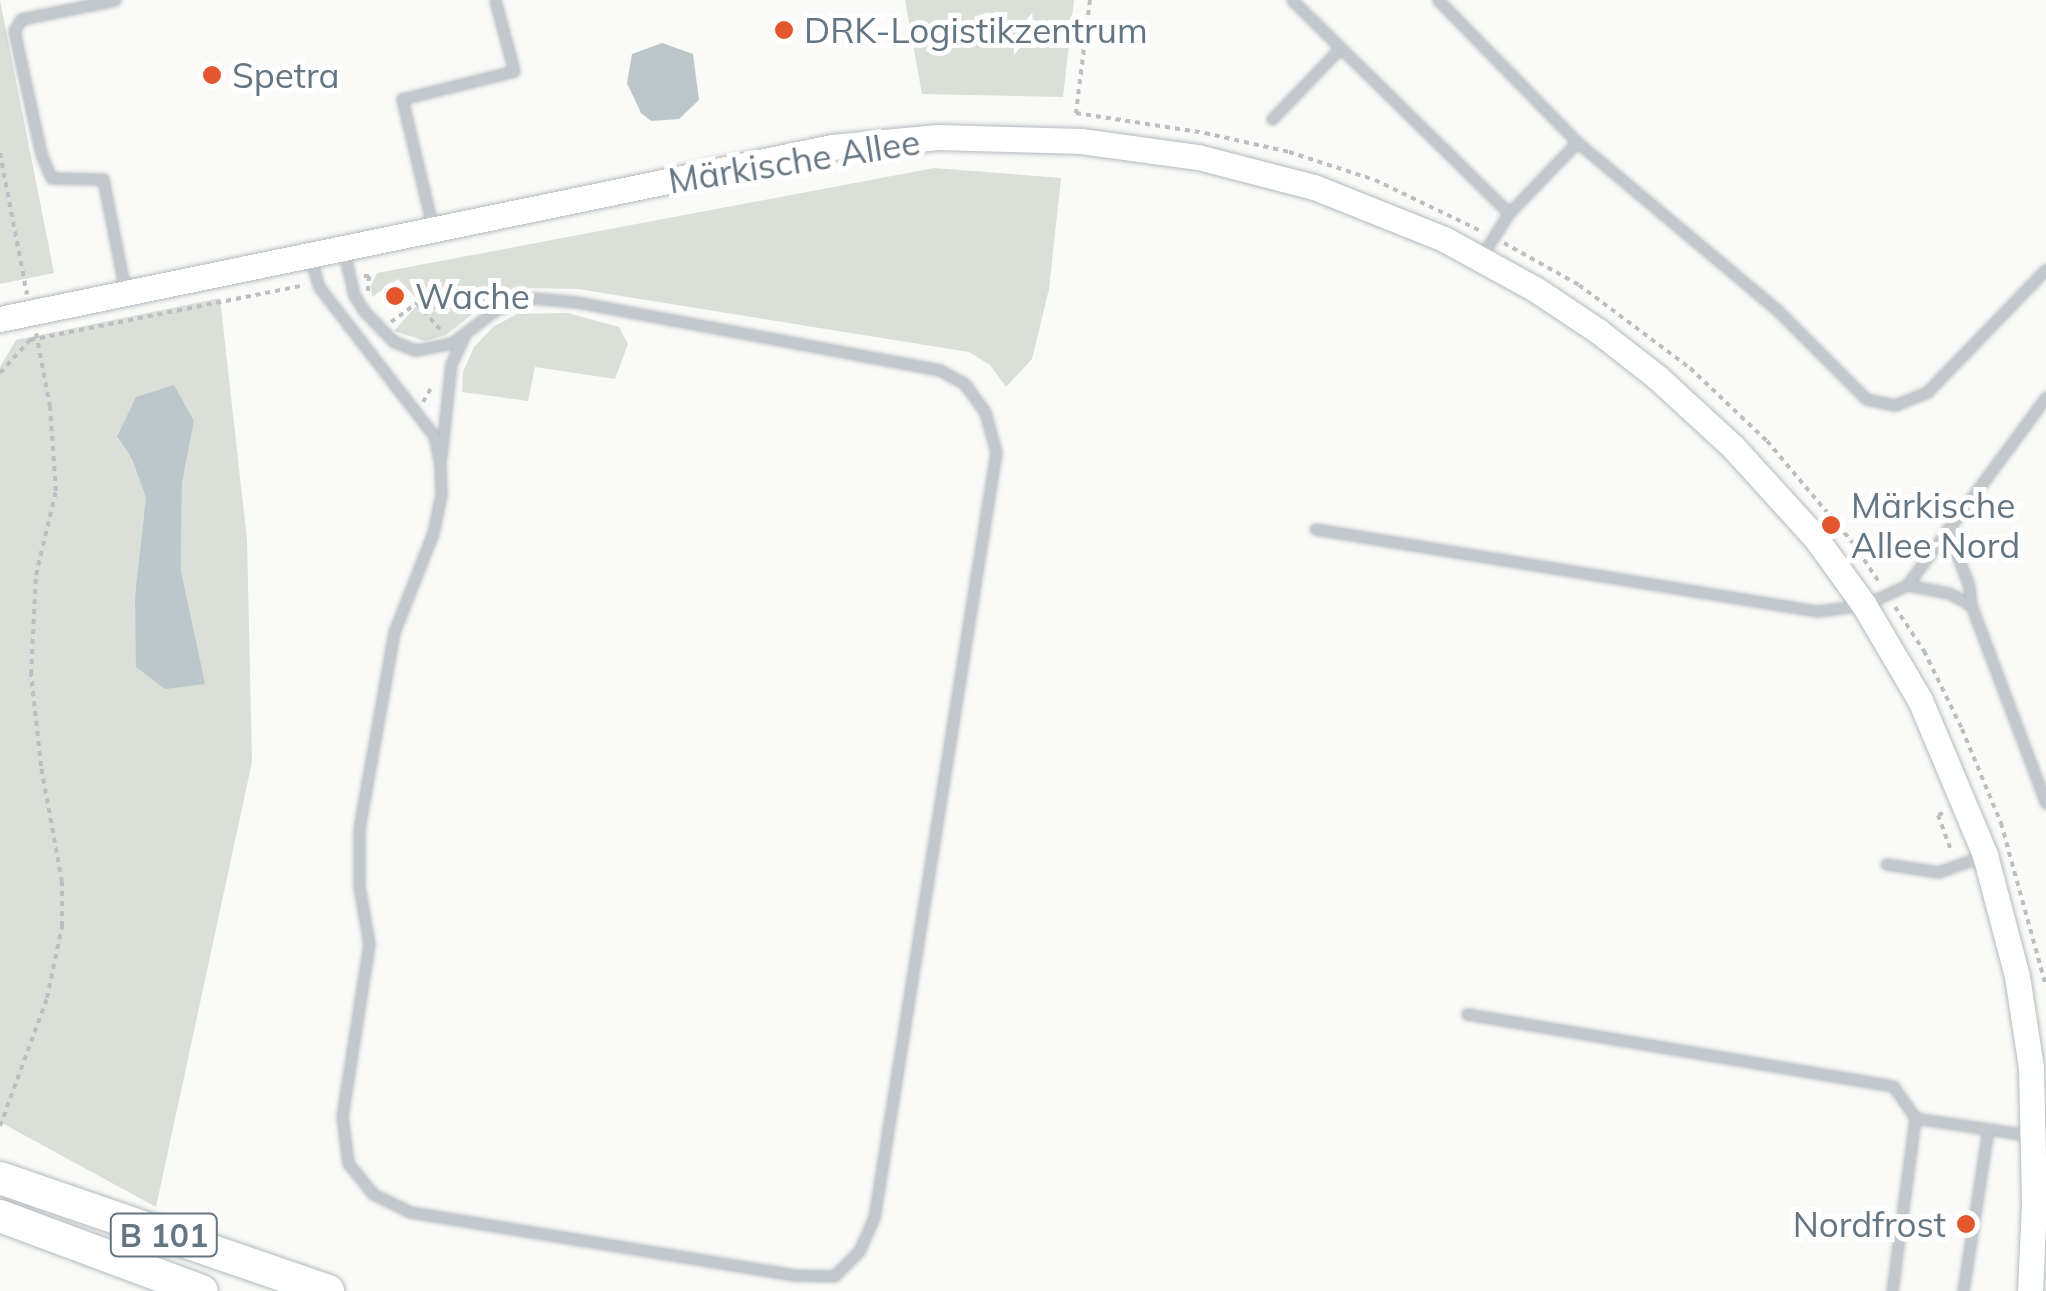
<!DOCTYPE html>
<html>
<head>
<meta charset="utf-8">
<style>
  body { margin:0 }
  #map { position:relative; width:2046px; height:1291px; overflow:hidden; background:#fafaf8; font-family:Mulish,sans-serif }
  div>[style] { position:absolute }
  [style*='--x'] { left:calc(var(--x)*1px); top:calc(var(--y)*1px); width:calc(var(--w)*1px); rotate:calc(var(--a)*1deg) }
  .green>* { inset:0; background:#dadfd7 }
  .water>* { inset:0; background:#bbc7cb }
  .path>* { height:4px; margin-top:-2px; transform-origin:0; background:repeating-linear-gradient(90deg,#bbbfc2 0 5px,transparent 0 10px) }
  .roads { filter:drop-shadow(0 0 2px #b3babf) drop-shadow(0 0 2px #b3babf) }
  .lane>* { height:9px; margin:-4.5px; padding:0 4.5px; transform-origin:4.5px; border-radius:4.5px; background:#c3c8cc }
  .secondary>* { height:25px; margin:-12.5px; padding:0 12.5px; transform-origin:12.5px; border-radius:12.5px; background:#fff }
  .highway>* { height:32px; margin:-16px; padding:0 16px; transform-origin:16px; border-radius:16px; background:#fff }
  .dots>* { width:28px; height:28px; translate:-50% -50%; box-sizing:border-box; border:5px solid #fff; border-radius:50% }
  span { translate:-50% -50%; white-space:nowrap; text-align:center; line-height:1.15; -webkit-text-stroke:10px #fff; paint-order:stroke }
  .shield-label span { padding:2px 8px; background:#fff; border:2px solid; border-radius:8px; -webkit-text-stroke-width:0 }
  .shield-label { font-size:32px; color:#657683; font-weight:700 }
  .poi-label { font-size:35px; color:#657683 }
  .left { translate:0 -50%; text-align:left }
  .right { translate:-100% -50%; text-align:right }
  .street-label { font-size:35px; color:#657683 }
</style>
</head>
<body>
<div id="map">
  <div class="green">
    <i style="clip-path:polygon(0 0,54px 273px,0 284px)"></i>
    <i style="clip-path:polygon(905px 0,1074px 0,1063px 97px,922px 94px)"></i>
    <i style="clip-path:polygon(934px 168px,1061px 178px,1049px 289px,1032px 359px,1006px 387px,990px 365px,969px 352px,578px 289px,530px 288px,490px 300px,446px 335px,425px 341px,394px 331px,420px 302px,398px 279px,372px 297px,371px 285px,377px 273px)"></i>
    <i style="clip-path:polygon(evenodd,220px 298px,247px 540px,252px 762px,156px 1207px,0 1122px,0 367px,16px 340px,220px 298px,194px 421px,182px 484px,181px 571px,204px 684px,145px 535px,146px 498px,132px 459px,117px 438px,194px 421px)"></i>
    <i style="clip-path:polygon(568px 313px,619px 327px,628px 344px,615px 379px,535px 367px,528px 401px,462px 392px,463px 372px,474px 347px,493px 327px,517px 314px)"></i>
  </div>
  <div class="water">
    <i style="clip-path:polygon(662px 43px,693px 54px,699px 100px,679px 119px,651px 121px,641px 113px,627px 83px,632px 54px)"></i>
    <i style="clip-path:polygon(174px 385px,194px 421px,182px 484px,181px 571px,205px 684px,165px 689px,136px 667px,135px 597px,146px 498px,132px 459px,117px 437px,136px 397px)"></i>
  </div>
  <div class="path">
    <i style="--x:1090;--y:0;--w:114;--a:97.1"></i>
    <i style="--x:1076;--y:113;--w:131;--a:8.8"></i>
    <i style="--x:1205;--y:133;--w:86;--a:12.7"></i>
    <i style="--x:1289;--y:152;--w:90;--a:18"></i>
    <i style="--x:1375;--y:180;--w:120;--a:25.7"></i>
    <i style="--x:0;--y:153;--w:144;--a:79.2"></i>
    <i style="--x:1504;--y:243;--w:86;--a:29.2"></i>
    <i style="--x:1579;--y:285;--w:139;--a:36.8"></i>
    <i style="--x:1690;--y:368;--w:106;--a:43.5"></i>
    <i style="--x:1767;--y:441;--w:133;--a:49.9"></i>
    <i style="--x:1853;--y:543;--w:47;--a:56.3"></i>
    <i style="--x:364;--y:276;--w:5;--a:0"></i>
    <i style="--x:369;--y:276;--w:15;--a:94"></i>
    <i style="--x:391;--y:322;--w:32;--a:-36"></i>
    <i style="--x:417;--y:303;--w:37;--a:49"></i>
    <i style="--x:0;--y:373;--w:45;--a:-47.7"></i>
    <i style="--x:30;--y:340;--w:280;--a:-11.3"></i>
    <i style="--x:423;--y:402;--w:20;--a:-60"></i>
    <i style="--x:1895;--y:607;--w:53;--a:56.6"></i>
    <i style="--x:1924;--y:651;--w:87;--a:64"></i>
    <i style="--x:1962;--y:729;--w:102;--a:67.5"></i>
    <i style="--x:2001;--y:823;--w:169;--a:74.6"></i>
    <i style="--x:1943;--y:813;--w:5;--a:158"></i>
    <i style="--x:1938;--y:815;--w:40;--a:69.8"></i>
    <i style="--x:0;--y:1126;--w:136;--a:-69.8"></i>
    <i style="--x:47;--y:998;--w:74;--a:-78.2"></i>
    <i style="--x:62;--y:926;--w:44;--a:-90"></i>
    <i style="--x:62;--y:882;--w:118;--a:-100.3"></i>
    <i style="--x:41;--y:766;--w:93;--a:-96.2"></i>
    <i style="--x:31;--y:674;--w:99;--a:-87.1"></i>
    <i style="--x:36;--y:575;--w:86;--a:-76.6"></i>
    <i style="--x:56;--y:491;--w:84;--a:-94.1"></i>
    <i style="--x:50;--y:407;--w:75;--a:-100.7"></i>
  </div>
  <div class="roads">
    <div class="lane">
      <i style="--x:115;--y:0;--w:96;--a:168.6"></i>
      <i style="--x:21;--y:19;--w:14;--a:120"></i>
      <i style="--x:14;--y:31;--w:126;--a:77.6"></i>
      <i style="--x:41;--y:154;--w:26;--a:67"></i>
      <i style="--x:51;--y:178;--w:52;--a:1.1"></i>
      <i style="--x:103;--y:179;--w:113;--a:78.8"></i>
      <i style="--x:1292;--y:0;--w:304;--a:44.5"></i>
      <i style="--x:1509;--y:213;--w:54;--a:122.8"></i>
      <i style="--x:1438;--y:0;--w:199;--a:45.6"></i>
      <i style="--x:1272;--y:119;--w:98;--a:-46.2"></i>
      <i style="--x:1509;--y:213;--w:98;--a:-46.2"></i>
      <i style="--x:1577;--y:142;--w:260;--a:40"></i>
      <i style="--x:1776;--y:309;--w:127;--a:45"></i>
      <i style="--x:1866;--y:399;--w:30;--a:12"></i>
      <i style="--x:1895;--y:405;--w:35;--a:-22"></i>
      <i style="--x:1927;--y:392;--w:171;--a:-45.9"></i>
      <i style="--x:433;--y:229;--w:134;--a:-103.4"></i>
      <i style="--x:402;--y:99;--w:115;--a:-14"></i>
      <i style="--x:514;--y:71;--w:73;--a:-105"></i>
      <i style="--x:310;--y:256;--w:32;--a:74"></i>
      <i style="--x:319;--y:287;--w:188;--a:52.3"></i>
      <i style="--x:434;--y:436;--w:30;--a:78"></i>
      <i style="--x:440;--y:465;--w:30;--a:88"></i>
      <i style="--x:441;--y:495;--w:39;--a:102"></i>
      <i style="--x:433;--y:533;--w:106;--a:111.5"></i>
      <i style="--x:394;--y:632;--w:199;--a:100.1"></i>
      <i style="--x:359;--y:828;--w:58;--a:90"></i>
      <i style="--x:359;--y:886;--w:59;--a:80.2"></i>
      <i style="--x:369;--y:944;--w:174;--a:98.9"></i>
      <i style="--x:342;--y:1116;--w:47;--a:82.7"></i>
      <i style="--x:348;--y:1163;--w:40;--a:51"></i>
      <i style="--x:373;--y:1194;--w:41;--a:25.9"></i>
      <i style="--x:410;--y:1212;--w:388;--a:9.3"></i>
      <i style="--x:793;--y:1275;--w:41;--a:1.4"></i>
      <i style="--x:834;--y:1276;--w:35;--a:-45"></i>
      <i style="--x:859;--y:1251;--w:36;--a:-66"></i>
      <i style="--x:874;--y:1218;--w:776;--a:-80.95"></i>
      <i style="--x:996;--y:452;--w:41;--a:-105.4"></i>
      <i style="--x:985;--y:412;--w:34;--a:-126"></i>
      <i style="--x:965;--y:384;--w:29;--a:-151"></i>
      <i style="--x:940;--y:370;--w:369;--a:-169.4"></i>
      <i style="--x:577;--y:302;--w:44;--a:-174.8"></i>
      <i style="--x:533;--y:298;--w:23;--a:165"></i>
      <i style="--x:511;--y:304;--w:17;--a:159"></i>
      <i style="--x:495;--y:310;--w:54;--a:142.5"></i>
      <i style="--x:452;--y:343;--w:38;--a:169"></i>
      <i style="--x:415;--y:350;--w:24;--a:-158"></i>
      <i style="--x:393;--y:341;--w:42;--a:-134"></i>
      <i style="--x:364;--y:311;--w:19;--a:-122"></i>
      <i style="--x:354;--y:295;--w:44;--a:-103.1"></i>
      <i style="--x:441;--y:457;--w:94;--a:-83.9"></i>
      <i style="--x:451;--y:364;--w:31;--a:-65"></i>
      <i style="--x:1315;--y:529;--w:509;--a:9.28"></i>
      <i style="--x:1817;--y:611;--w:47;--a:-7.3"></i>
      <i style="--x:1864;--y:605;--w:47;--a:-24.9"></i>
      <i style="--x:1907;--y:585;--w:234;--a:-53.5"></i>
      <i style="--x:1947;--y:529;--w:61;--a:68.9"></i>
      <i style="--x:1969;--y:586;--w:19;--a:84"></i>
      <i style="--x:1907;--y:585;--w:43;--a:10.8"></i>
      <i style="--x:1949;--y:593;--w:25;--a:29"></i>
      <i style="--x:1971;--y:605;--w:212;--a:69.3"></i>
      <i style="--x:1886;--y:864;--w:53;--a:8.7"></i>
      <i style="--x:1938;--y:872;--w:48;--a:-19.6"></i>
      <i style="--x:1467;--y:1014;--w:432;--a:9.6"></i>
      <i style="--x:1893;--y:1086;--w:39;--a:55"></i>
      <i style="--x:1892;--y:1291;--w:175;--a:-82.4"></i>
      <i style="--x:1915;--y:1118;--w:113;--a:8.6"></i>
      <i style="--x:1963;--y:1291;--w:164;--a:-81.2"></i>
    </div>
    <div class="secondary">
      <i style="--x:0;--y:319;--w:850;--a:-11.68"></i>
      <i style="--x:832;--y:147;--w:106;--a:-5.4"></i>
      <i style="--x:938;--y:137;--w:143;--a:1.6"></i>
      <i style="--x:1081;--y:141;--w:118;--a:7.8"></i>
      <i style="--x:1198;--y:157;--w:120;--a:14.5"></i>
      <i style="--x:1314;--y:187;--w:140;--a:21.8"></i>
      <i style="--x:1444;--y:239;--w:104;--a:28.8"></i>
      <i style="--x:1535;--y:289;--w:76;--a:33.7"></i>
      <i style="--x:1598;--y:331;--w:75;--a:37.9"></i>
      <i style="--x:1657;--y:377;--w:103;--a:42.6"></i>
      <i style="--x:1733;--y:447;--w:122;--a:47.7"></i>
      <i style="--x:1815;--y:537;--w:84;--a:54.2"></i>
      <i style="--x:1864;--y:605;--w:110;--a:59.5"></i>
      <i style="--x:1920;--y:700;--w:168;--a:67.2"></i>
      <i style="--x:1985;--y:855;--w:125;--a:75.2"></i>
      <i style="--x:2017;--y:976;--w:93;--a:81.3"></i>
      <i style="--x:2031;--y:1068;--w:136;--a:88.7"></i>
      <i style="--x:2034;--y:1204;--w:87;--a:92.6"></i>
    </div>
    <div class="highway">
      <i style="--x:0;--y:1178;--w:347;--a:19"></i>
      <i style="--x:0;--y:1216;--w:215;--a:20.4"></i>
    </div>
  </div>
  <div class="dots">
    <i style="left:784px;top:30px;background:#e4572e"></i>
    <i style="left:212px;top:75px;background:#e4572e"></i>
    <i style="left:395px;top:296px;background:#e4572e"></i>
    <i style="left:1831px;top:525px;background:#e4572e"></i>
    <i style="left:1966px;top:1224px;background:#e4572e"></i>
  </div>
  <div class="shield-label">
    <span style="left:164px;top:1235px">B 101</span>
  </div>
  <div class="poi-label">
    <span class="left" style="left:804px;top:30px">DRK-Logistikzentrum</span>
    <span class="left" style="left:232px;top:75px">Spetra</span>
    <span class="left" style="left:415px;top:296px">Wache</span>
    <span class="left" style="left:1851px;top:525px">Märkische<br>Allee Nord</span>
    <span class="right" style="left:1946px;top:1224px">Nordfrost</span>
  </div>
  <div class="street-label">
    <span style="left:794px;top:161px;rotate:-9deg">Märkische Allee</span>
  </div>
</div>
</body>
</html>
